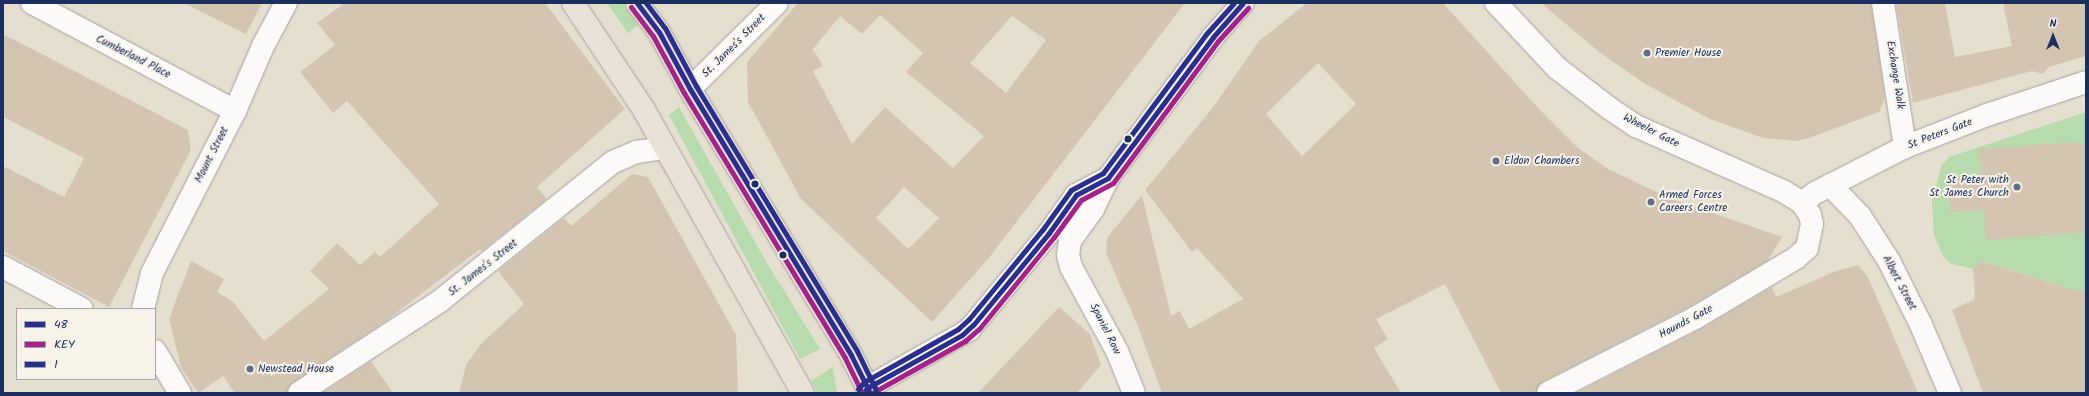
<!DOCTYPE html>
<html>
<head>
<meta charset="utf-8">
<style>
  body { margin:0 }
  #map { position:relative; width:2089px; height:396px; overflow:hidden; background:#e5dfcf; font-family:Kalam,sans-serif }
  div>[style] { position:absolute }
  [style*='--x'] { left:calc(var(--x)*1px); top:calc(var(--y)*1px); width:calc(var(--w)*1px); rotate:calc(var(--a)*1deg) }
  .green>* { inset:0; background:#b8dbad }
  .building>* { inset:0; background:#d4c5b2 }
  .roads { filter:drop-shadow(0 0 1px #a4a3a0) drop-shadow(0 0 1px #a4a3a0) }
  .street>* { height:22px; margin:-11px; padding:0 11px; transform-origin:11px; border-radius:11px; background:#fbfaf8 }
  .secondary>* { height:22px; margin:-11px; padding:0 11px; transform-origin:11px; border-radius:11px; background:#f4f1ea }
  .primary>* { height:22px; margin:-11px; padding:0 11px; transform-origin:11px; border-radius:11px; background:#eae2d6 }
  .bus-1>* { height:5px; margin:-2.5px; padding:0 2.5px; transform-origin:2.5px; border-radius:2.5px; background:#282f8f }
  .bus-2>* { height:5px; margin:-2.5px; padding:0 2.5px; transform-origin:2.5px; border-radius:2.5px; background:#a52289 }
  .bus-3>* { height:5px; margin:-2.5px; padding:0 2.5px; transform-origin:2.5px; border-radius:2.5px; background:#282f8f }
  .dots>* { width:11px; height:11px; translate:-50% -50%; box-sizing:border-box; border:2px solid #f7f3e8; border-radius:50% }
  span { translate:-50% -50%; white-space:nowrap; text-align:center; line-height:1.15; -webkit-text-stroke:4px #f7f3e8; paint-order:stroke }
  .street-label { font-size:11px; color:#1b2f5e }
  .poi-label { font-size:11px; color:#1b2f5e }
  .left { translate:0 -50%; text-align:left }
  .right { translate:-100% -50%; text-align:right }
  .frame { position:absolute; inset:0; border:4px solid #1b2f5e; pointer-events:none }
  .legend { position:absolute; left:16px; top:308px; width:140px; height:72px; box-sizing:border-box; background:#f7f3e8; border:1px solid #9fa5b1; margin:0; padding:5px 7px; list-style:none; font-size:12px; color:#1b2f5e }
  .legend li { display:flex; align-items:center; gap:8px; height:20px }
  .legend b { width:20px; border:1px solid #9fa5b1 }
  .north { position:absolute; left:2033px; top:16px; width:40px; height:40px; -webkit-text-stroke:3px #f7f3e8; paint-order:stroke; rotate:0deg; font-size:11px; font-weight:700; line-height:16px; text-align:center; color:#1b2f5e }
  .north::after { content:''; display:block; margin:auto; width:14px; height:18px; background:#1b2f5e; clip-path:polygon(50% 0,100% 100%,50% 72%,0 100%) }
</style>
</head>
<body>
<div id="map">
  <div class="green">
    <i style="clip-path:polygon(607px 3px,622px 3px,638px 25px,628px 33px)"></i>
    <i style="clip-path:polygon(679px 107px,764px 258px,820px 349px,800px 359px,669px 115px)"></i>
    <i style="clip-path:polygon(2086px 112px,2086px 291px,2069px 289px,1983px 261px,1973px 269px,1952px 264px,1944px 258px,1934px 235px,1932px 202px,1941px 166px,1949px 157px)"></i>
    <i style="clip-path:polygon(833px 367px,837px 393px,818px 393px,811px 381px)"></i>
  </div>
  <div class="building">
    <i style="clip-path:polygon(184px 3px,262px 3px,246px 34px)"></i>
    <i style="clip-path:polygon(345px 3px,545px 3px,625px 109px,537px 187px,547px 199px,482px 251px,480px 249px,382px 324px,292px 383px,287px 393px,235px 393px,223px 376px,198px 393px,181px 367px,169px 319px,191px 261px,224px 279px,217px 292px,233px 302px,264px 341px,329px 289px,310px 271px,337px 243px,360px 265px,375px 252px,380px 257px,439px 204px,347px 101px,333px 113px,300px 72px,335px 45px,317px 23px)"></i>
    <i style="clip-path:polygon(evenodd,798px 3px,1185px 3px,988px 259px,932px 322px,801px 199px,748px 102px,747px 62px,798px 3px,880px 15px,923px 53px,906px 72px,984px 136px,953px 168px,885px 107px,852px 144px,813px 71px,823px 66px,813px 49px,840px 16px,862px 34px,880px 15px,798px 3px,1012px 16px,1046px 40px,1006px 93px,970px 63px,1012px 16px,798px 3px,904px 187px,939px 218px,908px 249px,876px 218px,904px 187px)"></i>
    <i style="clip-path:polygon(evenodd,1307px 3px,1443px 3px,1539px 109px,1578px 148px,1608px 169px,1667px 197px,1782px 237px,1767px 261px,1689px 307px,1542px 382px,1536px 393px,1501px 393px,1445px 284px,1376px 319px,1388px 339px,1374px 348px,1401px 393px,1162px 393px,1139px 329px,1106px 253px,1107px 238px,1142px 195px,1171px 316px,1180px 311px,1189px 329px,1243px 299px,1197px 248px,1192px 252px,1145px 190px,1214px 106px,1259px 41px,1307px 3px,1318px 63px,1356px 104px,1302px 156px,1266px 114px,1318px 63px)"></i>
    <i style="clip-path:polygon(1541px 3px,1871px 3px,1885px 98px,1879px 112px,1809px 138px,1796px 141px,1763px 138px,1710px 119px,1642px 82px,1598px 51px)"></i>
    <i style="clip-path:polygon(1896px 3px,1945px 3px,1955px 57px,2012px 46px,2003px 3px,2086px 3px,2086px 56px,2049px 67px,2043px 74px,2032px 71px,1913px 103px)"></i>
    <i style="clip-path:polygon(3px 34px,188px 130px,191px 150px,109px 307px,3px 251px,3px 166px,64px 197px,84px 158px,3px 117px)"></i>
    <i style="clip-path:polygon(2079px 142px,2079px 144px,2086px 144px,2086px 232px,1986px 240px,1984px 210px,1951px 212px,1948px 178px,1981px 176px,1979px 149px)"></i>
    <i style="clip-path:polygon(632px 174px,648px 177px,736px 335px,738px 393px,459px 393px,466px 365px,480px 345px,524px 304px,498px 271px,564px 218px,571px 226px)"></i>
    <i style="clip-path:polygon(1982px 261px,2069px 289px,2086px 291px,2086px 393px,1983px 393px,1952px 310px,1975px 299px,1973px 269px)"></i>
    <i style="clip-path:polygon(1858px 265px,1868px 277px,1918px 393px,1576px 393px,1701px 329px,1772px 287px,1776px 297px,1836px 271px)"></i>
    <i style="clip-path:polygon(1059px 307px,1090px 334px,1101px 365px,1077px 393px,978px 393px)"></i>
    <i style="clip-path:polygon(371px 361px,393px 393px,322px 393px)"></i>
  </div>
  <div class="roads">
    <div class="street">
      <i style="--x:32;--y:3;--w:230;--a:28"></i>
      <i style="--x:1496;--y:3;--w:89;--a:46.8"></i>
      <i style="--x:1557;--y:68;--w:66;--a:37.6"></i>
      <i style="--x:1609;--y:108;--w:32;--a:34"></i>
      <i style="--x:1636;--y:126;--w:161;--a:23.9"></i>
      <i style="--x:1783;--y:191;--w:22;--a:32"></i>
      <i style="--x:1802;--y:203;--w:14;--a:56"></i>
      <i style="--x:1810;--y:215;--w:9;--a:77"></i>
      <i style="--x:1812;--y:224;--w:25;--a:102"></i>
      <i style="--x:1807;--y:248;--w:15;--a:138"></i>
      <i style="--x:1796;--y:258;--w:117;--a:149.3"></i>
      <i style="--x:1695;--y:318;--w:165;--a:153"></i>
      <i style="--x:1883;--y:3;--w:146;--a:81.3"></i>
      <i style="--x:690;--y:89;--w:122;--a:-44.7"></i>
      <i style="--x:1108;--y:178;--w:34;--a:116"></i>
      <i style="--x:1093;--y:209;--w:39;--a:126"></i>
      <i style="--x:1070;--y:241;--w:14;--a:98"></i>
      <i style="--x:1068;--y:255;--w:12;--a:76"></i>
      <i style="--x:1071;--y:267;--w:96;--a:61.3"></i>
      <i style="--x:1117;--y:351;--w:45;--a:68"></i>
      <i style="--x:1830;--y:185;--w:43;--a:45.9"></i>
      <i style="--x:1860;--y:216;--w:54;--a:57.2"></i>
      <i style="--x:1889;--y:261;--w:72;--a:63.4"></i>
      <i style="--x:1921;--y:325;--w:74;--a:66.9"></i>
      <i style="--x:1802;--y:203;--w:16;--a:-38"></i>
      <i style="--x:1815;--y:193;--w:101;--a:-27.1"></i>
      <i style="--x:1905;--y:147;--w:88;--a:-21.3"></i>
      <i style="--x:1987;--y:115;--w:104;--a:-18.4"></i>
      <i style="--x:3;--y:267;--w:89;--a:28"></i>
      <i style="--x:143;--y:309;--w:37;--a:-76"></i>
      <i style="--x:152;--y:273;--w:182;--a:-62.9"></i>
      <i style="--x:235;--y:111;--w:71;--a:-66.7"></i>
      <i style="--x:263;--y:46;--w:49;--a:-61.9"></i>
      <i style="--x:155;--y:351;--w:49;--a:59.2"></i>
      <i style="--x:867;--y:388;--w:117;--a:-29.6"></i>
      <i style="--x:969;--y:330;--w:126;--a:-50.5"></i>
      <i style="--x:1049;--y:233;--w:47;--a:-54.6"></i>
      <i style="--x:1076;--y:195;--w:36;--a:-28"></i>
      <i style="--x:299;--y:393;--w:168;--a:-33.1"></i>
      <i style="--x:440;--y:301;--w:222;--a:-38.8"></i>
      <i style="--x:613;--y:162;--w:25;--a:-23"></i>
      <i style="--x:636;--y:152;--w:29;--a:-8"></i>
    </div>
    <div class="secondary">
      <i style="--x:1108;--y:178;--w:176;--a:-53.3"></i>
      <i style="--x:1213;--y:37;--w:45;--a:-48.6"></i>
    </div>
    <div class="primary">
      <i style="--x:573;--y:3;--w:128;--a:56.4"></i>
      <i style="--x:644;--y:110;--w:325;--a:60.7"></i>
      <i style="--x:637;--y:3;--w:36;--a:53"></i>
      <i style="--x:659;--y:32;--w:65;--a:61.5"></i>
      <i style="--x:690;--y:89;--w:311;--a:58.8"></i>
      <i style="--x:851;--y:355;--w:42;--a:63.4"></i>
    </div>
  </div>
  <div class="bus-1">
    <i style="--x:637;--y:3;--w:36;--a:53"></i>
    <i style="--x:659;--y:32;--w:65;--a:61.5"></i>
    <i style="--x:690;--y:89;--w:311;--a:58.8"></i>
    <i style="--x:851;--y:355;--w:42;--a:63.4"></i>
    <i style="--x:863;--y:393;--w:6;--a:-51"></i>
    <i style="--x:867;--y:388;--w:109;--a:-29.2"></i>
    <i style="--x:962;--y:335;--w:16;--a:-43"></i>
    <i style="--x:974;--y:324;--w:118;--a:-50.5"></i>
    <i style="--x:1049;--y:233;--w:47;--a:-54.6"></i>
    <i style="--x:1076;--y:195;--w:36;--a:-28"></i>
    <i style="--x:1108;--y:178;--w:176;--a:-53.3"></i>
    <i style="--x:1213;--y:37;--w:45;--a:-48.6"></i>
  </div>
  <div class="bus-2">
    <i style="--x:631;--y:7;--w:36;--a:53"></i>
    <i style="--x:653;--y:36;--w:65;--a:61.5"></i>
    <i style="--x:684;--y:93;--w:310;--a:58.7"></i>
    <i style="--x:845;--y:358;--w:39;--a:64"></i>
    <i style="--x:872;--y:393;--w:107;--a:-29.2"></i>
    <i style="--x:965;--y:341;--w:18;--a:-41"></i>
    <i style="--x:979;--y:329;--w:119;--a:-50.8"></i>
    <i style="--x:1054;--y:237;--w:46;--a:-53.9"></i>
    <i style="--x:1081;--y:200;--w:36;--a:-28"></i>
    <i style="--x:1113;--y:183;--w:177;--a:-53.5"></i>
    <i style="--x:1218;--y:41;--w:45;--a:-47.7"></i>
  </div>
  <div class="bus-3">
    <i style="--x:646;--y:3;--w:31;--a:53"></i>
    <i style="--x:665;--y:28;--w:66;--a:61.9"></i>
    <i style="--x:696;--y:86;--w:310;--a:58.7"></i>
    <i style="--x:857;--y:351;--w:43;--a:64"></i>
    <i style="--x:858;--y:389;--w:9;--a:-49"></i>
    <i style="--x:864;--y:382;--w:108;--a:-29.4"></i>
    <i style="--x:958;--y:329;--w:15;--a:-42"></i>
    <i style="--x:969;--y:319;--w:117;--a:-50.6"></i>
    <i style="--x:1043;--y:229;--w:48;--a:-54.3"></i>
    <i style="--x:1071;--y:190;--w:36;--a:-28"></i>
    <i style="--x:1103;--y:173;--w:174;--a:-53.4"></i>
    <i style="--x:1207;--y:33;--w:40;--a:-48"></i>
  </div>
  <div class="dots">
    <i style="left:1647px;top:53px;background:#626d86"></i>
    <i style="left:1128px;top:139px;background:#1b2f5e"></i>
    <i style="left:1496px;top:161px;background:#626d86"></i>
    <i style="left:755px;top:184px;background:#1b2f5e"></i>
    <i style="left:2017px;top:187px;background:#626d86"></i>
    <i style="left:1651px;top:202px;background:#626d86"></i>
    <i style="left:783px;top:255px;background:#1b2f5e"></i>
    <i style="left:250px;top:369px;background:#626d86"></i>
  </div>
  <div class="street-label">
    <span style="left:734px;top:46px;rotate:-45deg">St. James's Street</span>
    <span style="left:133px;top:57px;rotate:27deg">Cumberland Place</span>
    <span style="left:1895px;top:75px;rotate:81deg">Exchange Walk</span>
    <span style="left:1651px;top:131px;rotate:27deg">Wheeler Gate</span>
    <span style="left:1940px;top:134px;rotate:-21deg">St Peters Gate</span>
    <span style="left:212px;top:155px;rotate:-63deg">Mount Street</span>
    <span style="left:483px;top:268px;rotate:-38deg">St. James's Street</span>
    <span style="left:1899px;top:283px;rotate:62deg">Albert Street</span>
    <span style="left:1686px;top:322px;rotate:-28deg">Hounds Gate</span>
    <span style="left:1105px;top:329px;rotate:63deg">Spaniel Row</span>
  </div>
  <div class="poi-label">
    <span class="left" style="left:1655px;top:53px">Premier House</span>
    <span class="left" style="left:1504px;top:161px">Eldon Chambers</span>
    <span class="right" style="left:2009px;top:187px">St Peter with<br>St James Church</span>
    <span class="left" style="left:1659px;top:202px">Armed Forces<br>Careers Centre</span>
    <span class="left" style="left:258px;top:369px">Newstead House</span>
  </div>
  <div class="frame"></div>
  <ul class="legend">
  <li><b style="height:5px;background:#282f8f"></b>48</li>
  <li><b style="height:5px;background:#a52289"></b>KEY</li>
  <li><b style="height:5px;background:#282f8f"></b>1</li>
  </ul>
  <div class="north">N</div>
</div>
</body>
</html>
